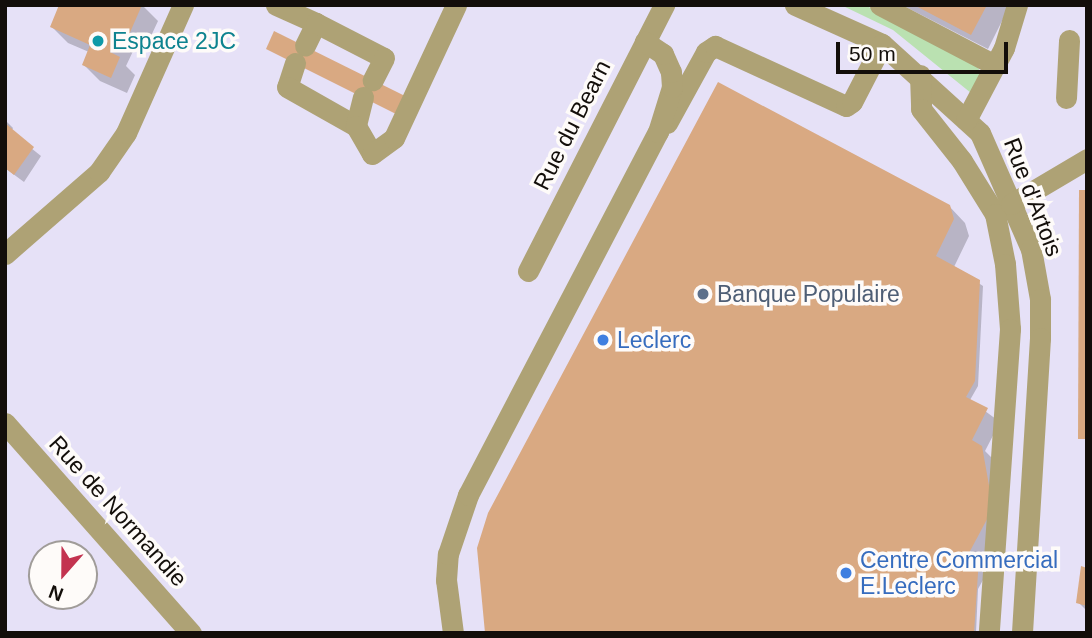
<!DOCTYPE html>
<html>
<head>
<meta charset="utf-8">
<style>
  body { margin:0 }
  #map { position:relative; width:1092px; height:638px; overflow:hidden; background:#fbebe0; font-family:Arial,sans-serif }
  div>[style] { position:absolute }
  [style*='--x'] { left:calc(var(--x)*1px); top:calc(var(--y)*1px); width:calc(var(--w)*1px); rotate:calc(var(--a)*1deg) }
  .commercial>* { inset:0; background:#e6e1f7 }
  .green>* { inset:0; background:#bae1b1 }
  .shadow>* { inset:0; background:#0003 }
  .building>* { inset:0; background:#d9a982 }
  .minor>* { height:21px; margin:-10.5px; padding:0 10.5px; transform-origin:10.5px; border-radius:10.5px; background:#aea275 }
  .dots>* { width:19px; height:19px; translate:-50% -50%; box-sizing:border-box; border:4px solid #fefbf9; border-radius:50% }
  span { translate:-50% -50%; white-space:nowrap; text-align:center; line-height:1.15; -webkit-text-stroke:7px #fefbf9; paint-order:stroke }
  .culture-label { font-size:23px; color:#0d838f }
  .left { translate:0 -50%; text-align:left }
  .street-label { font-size:23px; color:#130e0a }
  .service-label { font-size:23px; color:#4e5e75 }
  .shop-label { font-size:23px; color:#366cbe }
  .frame { position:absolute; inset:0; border:7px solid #130e0a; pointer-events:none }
  .north { position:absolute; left:28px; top:540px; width:70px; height:70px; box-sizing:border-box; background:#fefbf9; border:2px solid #a09c99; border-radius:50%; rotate:201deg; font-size:19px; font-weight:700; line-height:28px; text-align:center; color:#130e0a }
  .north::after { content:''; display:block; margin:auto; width:24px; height:32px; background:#c33350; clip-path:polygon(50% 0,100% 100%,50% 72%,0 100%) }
  .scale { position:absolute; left:836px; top:42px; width:172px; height:32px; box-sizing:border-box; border:4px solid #130e0a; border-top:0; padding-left:9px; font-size:21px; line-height:24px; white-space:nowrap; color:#130e0a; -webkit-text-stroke:5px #fefbf9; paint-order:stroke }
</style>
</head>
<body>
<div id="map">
  <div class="commercial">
    <i style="clip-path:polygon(evenodd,5px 5px,1087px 5px,1087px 633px,5px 633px,5px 5px,42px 554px,84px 554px,84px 596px,42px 596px,42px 554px)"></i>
  </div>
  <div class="green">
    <i style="clip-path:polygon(841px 5px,865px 5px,977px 65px,981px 74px,971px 93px,893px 30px)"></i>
  </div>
  <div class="shadow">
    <i style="clip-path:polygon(61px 5px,142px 5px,158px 21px,144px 51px,135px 47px,126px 66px,135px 75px,127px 93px,100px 81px,84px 65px,89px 52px,68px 43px,52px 27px)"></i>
    <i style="clip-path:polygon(902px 5px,1010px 5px,988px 49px)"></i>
    <i style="clip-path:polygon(5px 120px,13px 128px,11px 132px,41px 156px,24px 182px,5px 168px)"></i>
    <i style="clip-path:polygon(949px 206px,965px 223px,969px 236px,954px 267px,983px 286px,978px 386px,970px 400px,1000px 422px,985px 451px,994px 460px,1005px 521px,982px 564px,988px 571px,978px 589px,976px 633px,487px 633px)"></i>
    <i style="clip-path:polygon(1082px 568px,1087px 569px,1087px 611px,1078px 602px)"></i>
  </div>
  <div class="building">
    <i style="clip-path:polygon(59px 5px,142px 5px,128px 37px,118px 33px,110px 52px,120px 57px,111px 78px,82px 65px,90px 45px,50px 27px)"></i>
    <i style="clip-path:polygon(914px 5px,987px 5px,971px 35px)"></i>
    <i style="clip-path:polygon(274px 31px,407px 97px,398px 115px,266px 49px)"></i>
    <i style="clip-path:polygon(718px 82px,950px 205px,954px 219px,936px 256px,980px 280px,975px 381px,966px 397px,988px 408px,972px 440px,982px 446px,993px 508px,969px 553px,979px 558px,974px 633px,485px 633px,477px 548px,488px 513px)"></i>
    <i style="clip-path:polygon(5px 123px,34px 147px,14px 175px,5px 168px)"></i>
    <i style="clip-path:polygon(1079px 190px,1087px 190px,1087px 439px,1078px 439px)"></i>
    <i style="clip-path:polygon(1081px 566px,1087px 568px,1087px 606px,1076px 603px)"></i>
  </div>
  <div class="minor">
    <i style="--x:276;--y:5;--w:44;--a:24.2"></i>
    <i style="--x:316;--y:23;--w:25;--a:116"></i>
    <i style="--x:795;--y:5;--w:95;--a:24.1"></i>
    <i style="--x:882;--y:44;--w:132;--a:42.2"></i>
    <i style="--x:980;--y:133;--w:127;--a:66.3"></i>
    <i style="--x:1031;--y:249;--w:51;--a:79.8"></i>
    <i style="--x:1040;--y:299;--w:39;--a:90"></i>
    <i style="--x:1040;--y:338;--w:296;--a:93.5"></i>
    <i style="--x:880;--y:5;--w:130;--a:27.6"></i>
    <i style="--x:316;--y:23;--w:76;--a:27.2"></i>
    <i style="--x:384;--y:58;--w:25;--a:117"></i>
    <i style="--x:295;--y:63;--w:25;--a:108"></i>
    <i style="--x:287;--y:87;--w:79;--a:29.5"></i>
    <i style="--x:920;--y:75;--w:34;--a:88"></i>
    <i style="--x:921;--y:109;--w:66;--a:51.7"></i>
    <i style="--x:962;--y:161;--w:62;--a:58.1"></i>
    <i style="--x:995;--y:214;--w:51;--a:78.7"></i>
    <i style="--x:1005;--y:264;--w:65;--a:85.6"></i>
    <i style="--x:1010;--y:329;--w:305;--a:94"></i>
    <i style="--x:363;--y:97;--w:30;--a:104"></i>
    <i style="--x:356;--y:126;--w:32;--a:60"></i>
    <i style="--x:372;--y:154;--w:27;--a:-36"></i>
    <i style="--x:394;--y:138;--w:147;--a:-65"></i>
    <i style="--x:1066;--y:98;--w:58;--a:-87"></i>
    <i style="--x:966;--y:120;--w:81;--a:-62.2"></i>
    <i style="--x:1004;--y:48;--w:45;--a:-73.2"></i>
    <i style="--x:667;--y:123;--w:81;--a:-61.2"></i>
    <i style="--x:706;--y:52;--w:11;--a:-34"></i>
    <i style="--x:715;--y:46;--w:144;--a:24.6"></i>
    <i style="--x:846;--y:106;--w:7;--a:-34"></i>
    <i style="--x:852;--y:102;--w:65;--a:-62.7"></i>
    <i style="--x:1011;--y:204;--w:88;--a:-30.6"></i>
    <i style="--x:5;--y:254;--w:125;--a:-41.1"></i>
    <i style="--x:99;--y:172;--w:47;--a:-55.3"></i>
    <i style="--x:126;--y:133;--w:140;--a:-66"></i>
    <i style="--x:528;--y:271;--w:299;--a:-62.9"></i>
    <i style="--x:5;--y:423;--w:281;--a:48.5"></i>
    <i style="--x:453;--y:633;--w:53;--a:-97.5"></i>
    <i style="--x:446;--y:580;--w:26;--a:-86"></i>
    <i style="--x:448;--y:554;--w:62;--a:-71.3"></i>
    <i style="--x:468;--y:495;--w:410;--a:-62.4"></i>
    <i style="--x:658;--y:132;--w:47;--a:-72.7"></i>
    <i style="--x:672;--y:87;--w:15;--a:-94"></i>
    <i style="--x:671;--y:72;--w:20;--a:-114"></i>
    <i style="--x:663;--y:54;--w:22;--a:-146"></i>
  </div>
  <div class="dots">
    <i style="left:98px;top:41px;background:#0f9aa8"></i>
    <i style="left:703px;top:294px;background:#5c6f8a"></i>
    <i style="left:603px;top:340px;background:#3f7fe0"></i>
    <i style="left:846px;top:573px;background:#3f7fe0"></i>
  </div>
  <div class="culture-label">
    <span class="left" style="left:112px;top:41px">Espace 2JC</span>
  </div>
  <div class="street-label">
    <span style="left:572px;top:125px;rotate:-63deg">Rue du Bearn</span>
    <span style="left:1033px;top:197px;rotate:69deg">Rue d'Artois</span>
    <span style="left:118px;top:511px;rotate:48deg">Rue de Normandie</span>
  </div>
  <div class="service-label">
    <span class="left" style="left:717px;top:294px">Banque Populaire</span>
  </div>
  <div class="shop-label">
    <span class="left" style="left:617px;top:340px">Leclerc</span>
    <span class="left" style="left:860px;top:573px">Centre Commercial<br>E.Leclerc</span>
  </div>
  <div class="frame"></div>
  <div class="north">N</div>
  <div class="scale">50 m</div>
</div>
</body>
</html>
